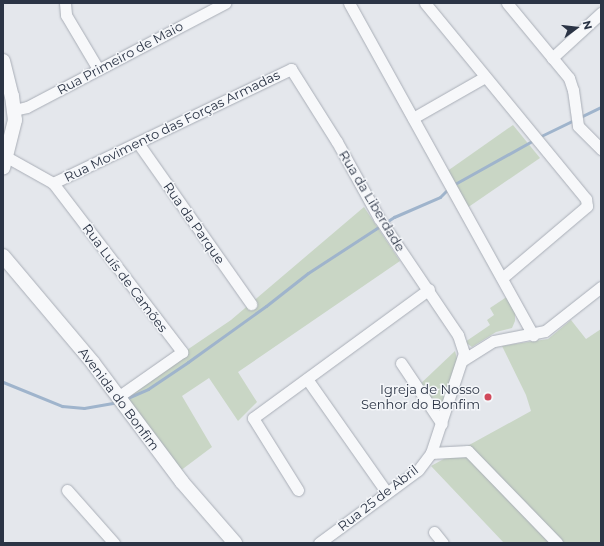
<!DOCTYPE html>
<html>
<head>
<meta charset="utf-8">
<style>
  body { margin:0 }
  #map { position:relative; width:604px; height:546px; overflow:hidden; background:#e4e7ec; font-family:Montserrat,sans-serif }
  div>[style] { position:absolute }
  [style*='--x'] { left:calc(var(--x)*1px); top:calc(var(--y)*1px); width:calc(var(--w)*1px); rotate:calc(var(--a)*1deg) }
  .green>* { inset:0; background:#c9d6c5 }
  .stream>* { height:3px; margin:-1.5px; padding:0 1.5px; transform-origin:1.5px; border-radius:1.5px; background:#9fb4cc }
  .roads { filter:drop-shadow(0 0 1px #a9aeb7) drop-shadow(0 0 1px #a9aeb7) }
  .minor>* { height:11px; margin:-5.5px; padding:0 5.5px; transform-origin:5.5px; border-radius:5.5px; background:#f7f8fa }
  .tertiary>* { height:14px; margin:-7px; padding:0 7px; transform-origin:7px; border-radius:7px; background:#f7f8fa }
  .dots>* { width:11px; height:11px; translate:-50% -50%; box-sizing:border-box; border:2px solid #f4f6f9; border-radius:50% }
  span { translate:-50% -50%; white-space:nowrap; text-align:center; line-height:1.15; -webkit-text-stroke:3px #f4f6f9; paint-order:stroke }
  .street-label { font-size:13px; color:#2b3445 }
  .poi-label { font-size:13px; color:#2b3445 }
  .right { translate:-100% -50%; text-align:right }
  .frame { position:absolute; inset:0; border:4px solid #2b3445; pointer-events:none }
  .north { position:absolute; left:556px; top:8px; width:40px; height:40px; -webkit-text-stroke:3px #f4f6f9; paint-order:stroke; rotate:75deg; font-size:11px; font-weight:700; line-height:16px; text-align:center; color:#2b3445 }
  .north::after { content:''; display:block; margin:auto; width:14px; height:18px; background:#2b3445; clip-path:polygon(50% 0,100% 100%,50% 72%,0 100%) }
</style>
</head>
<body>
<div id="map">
  <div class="green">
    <i style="clip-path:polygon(513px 125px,540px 158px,467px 208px,446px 172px)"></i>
    <i style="clip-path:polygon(364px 207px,400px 261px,238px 372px,257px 402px,238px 421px,209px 378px,182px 396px,212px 447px,180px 471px,118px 397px,231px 320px)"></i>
    <i style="clip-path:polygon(508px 296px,515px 311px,515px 321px,512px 328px,496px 332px,472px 347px,465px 342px,490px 325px,487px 320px,494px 315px,490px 308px)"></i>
    <i style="clip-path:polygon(571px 320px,586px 339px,601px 329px,601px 543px,504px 543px,431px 466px,531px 411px,526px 395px,502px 346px,548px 339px)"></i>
    <i style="clip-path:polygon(455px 351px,458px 362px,442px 424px,417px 387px)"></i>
  </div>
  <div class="stream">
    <i style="--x:539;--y:137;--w:69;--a:-25.8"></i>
    <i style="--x:453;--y:185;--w:93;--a:-29.1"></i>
    <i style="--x:3;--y:382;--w:64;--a:22.1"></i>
    <i style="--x:62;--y:406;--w:22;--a:5"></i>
    <i style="--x:84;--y:408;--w:35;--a:-10"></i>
    <i style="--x:125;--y:399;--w:25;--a:-23"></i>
    <i style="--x:148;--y:389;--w:48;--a:-34"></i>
    <i style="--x:188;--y:362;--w:96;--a:-35.7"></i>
    <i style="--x:266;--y:306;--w:53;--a:-38.2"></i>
    <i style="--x:308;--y:273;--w:103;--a:-33.1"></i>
    <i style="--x:394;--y:217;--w:50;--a:-23.5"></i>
    <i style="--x:440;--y:197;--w:13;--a:-45"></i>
  </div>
  <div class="roads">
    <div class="minor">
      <i style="--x:65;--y:3;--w:12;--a:85"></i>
      <i style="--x:66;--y:15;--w:63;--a:59.3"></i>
      <i style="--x:349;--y:3;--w:380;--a:61"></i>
      <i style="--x:425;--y:3;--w:254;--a:50.6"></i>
      <i style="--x:586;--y:199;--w:7;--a:82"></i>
      <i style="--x:587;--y:206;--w:111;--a:139.7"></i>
      <i style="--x:507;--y:3;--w:97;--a:50.4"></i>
      <i style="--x:569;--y:78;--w:13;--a:72"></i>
      <i style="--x:573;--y:90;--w:36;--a:82"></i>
      <i style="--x:578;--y:126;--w:33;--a:45"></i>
      <i style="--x:552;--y:58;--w:67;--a:-42.6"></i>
      <i style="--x:14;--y:110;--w:13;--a:-13"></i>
      <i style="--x:27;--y:107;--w:224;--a:-27.7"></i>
      <i style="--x:413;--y:118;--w:83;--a:-29.7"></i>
      <i style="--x:138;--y:143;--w:197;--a:54.9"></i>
      <i style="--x:3;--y:155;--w:57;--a:29.2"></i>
      <i style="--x:53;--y:183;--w:213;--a:52.6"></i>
      <i style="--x:182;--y:352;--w:78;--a:144.9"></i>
      <i style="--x:53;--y:183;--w:264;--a:-25.6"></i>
      <i style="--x:291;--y:69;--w:86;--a:57.8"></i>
      <i style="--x:337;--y:142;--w:87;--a:61.1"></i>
      <i style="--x:379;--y:218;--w:141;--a:56"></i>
      <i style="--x:458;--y:335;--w:19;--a:72"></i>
      <i style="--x:464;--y:353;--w:105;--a:108.3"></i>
      <i style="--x:431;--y:453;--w:21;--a:127"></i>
      <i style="--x:418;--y:470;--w:123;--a:143.6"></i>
      <i style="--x:463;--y:360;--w:36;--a:-32"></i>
      <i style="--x:494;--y:341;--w:52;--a:-11.1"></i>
      <i style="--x:545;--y:331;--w:71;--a:-38.2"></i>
      <i style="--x:401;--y:363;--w:73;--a:56.1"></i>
      <i style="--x:307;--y:379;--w:139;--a:54.9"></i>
      <i style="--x:431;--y:453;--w:37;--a:-3"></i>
      <i style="--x:468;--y:451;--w:128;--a:45.9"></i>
      <i style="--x:67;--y:490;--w:71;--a:48.4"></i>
      <i style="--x:298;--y:490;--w:85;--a:-122"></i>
      <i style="--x:253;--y:418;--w:218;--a:-36.2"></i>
      <i style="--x:434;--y:532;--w:14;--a:51"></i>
    </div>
    <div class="tertiary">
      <i style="--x:3;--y:61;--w:36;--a:76"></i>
      <i style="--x:12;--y:96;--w:24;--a:83"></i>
      <i style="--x:15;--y:120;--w:49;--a:104"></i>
      <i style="--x:3;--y:256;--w:140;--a:49.9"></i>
      <i style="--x:93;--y:363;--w:149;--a:53.2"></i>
      <i style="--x:182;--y:482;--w:81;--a:49"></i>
    </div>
  </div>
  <div class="dots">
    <i style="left:488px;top:397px;background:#d1495b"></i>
  </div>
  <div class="street-label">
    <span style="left:120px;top:58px;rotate:-28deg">Rua Primeiro de Maio</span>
    <span style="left:172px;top:126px;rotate:-26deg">Rua Movimento das Forças Armadas</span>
    <span style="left:372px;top:201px;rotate:59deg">Rua da Liberdade</span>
    <span style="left:194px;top:223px;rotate:55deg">Rua da Parque</span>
    <span style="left:125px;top:278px;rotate:53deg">Rua Luís de Camões</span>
    <span style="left:119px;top:399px;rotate:53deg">Avenida do Bonfim</span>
    <span style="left:378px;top:498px;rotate:-38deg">Rua 25 de Abril</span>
  </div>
  <div class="poi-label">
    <span class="right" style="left:480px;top:397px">Igreja de Nosso<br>Senhor do Bonfim</span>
  </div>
  <div class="frame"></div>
  <div class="north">N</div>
</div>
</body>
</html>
